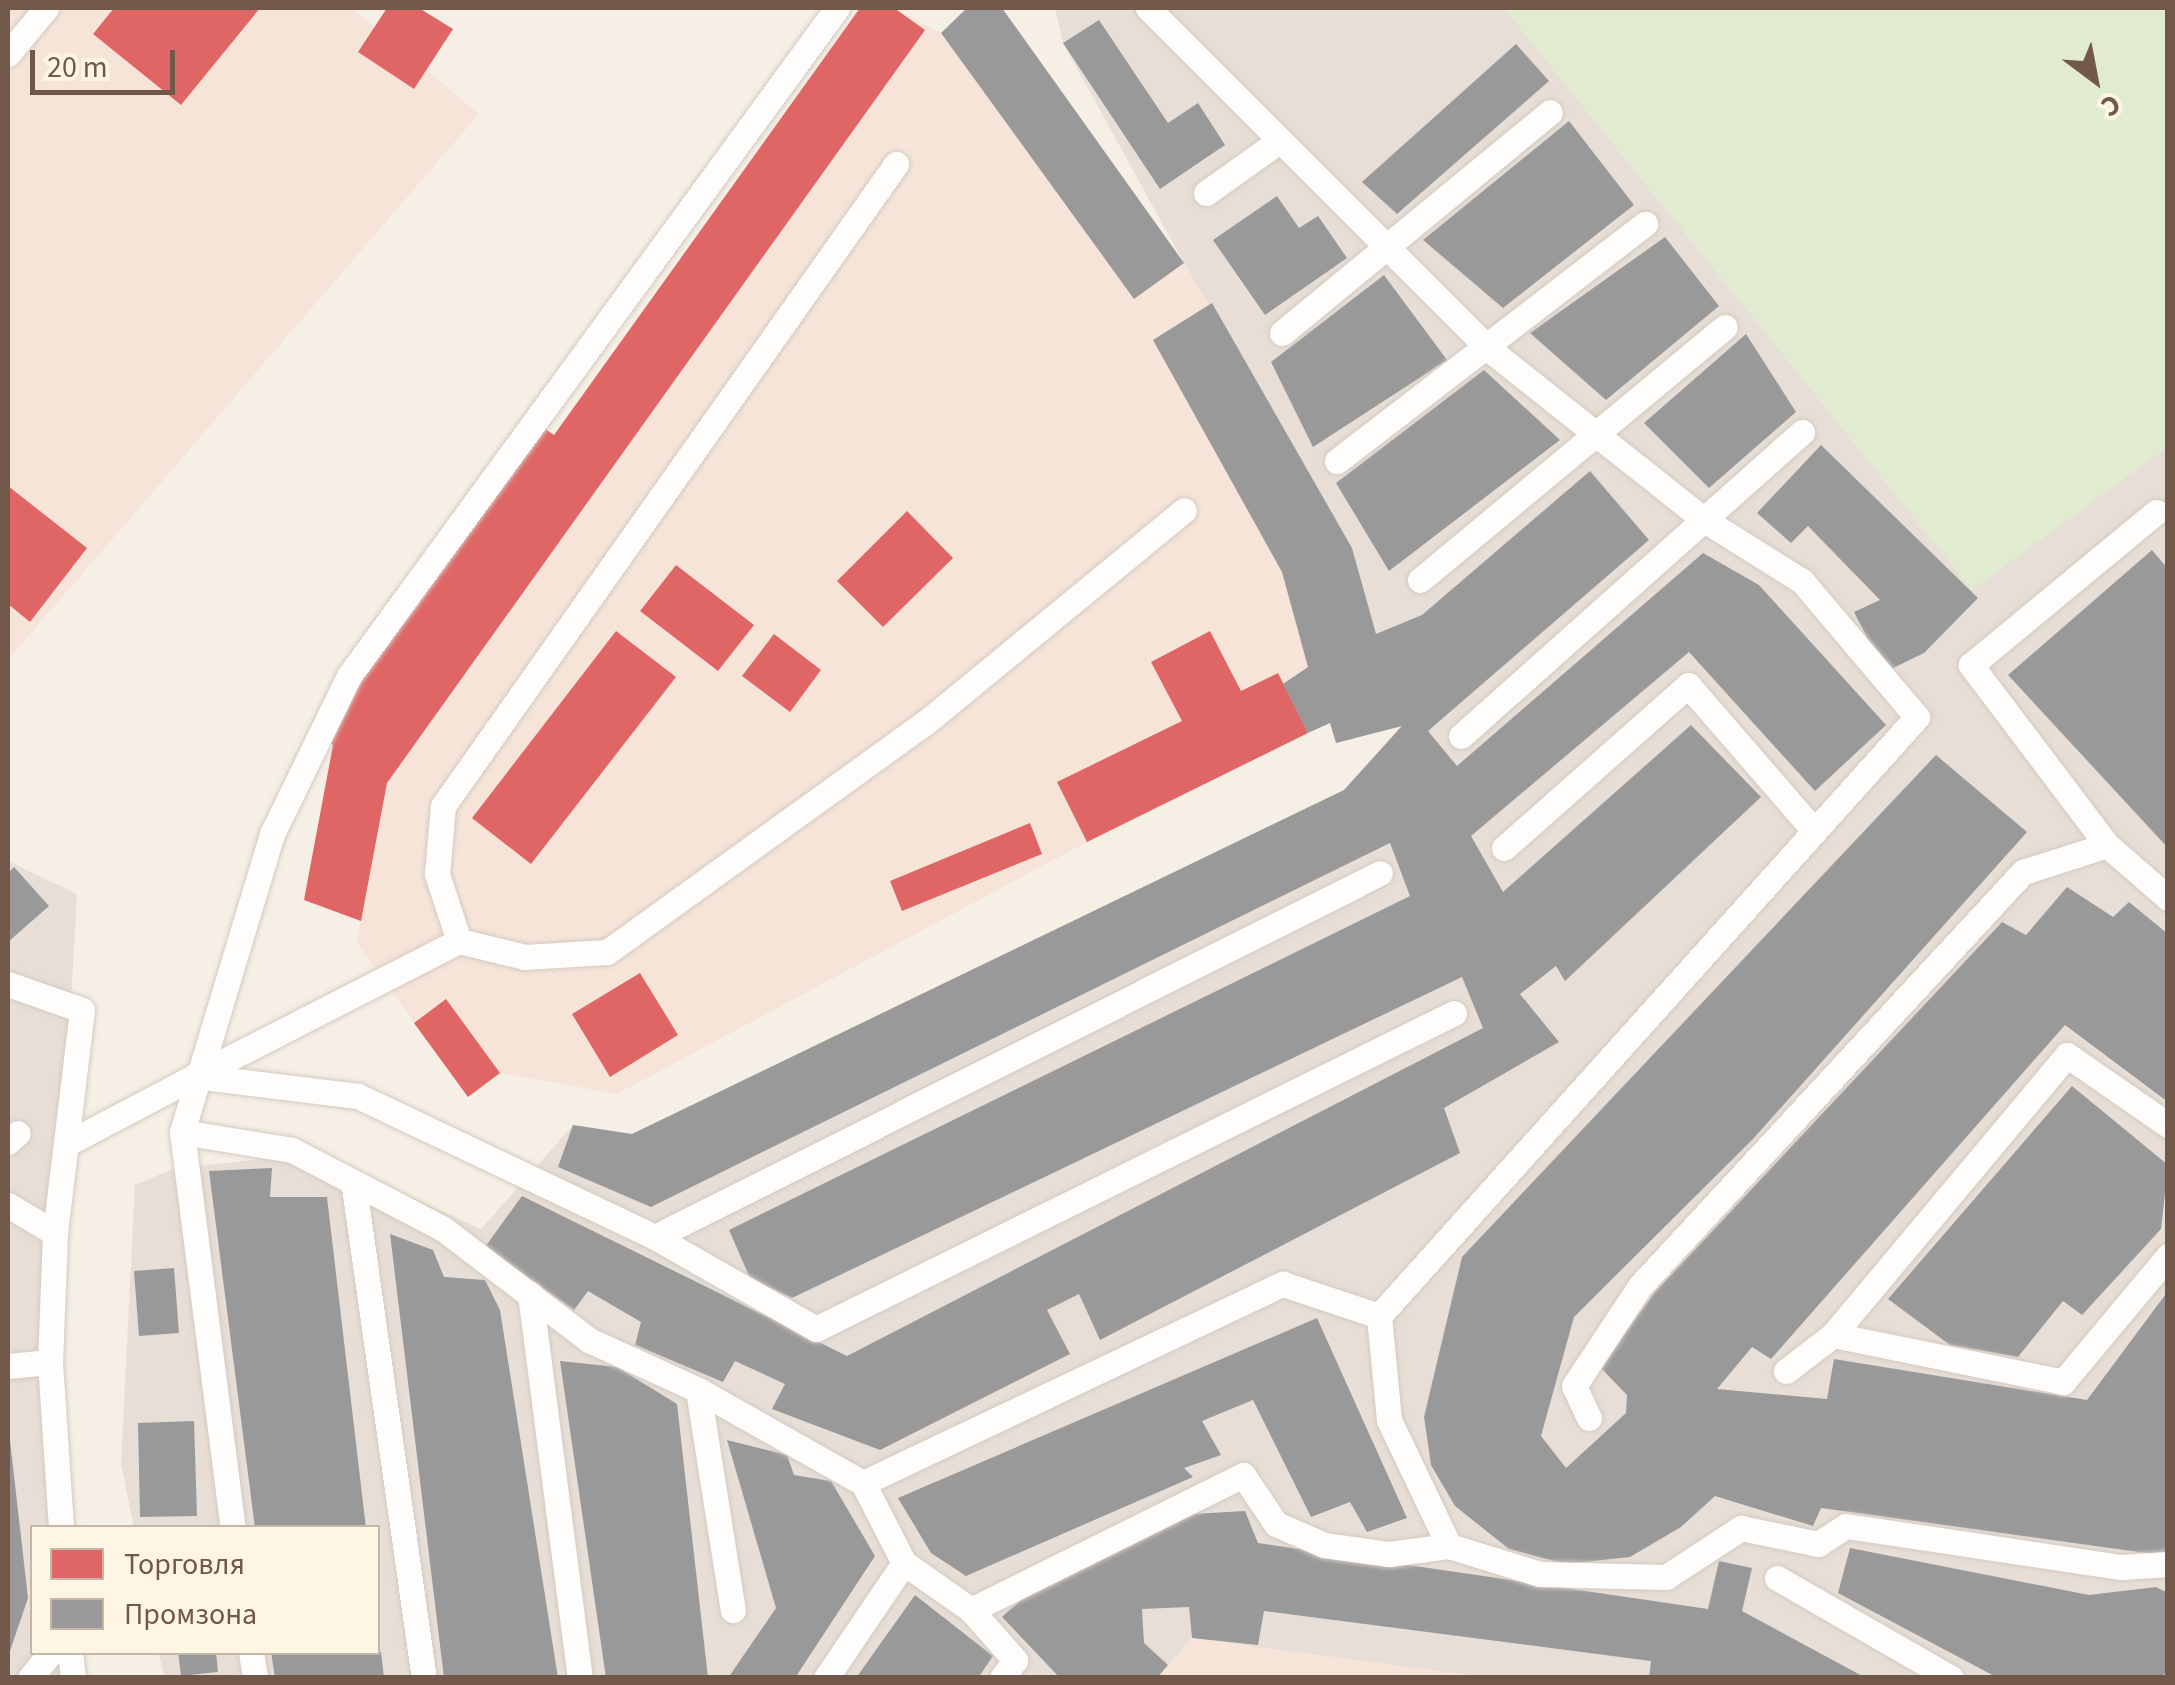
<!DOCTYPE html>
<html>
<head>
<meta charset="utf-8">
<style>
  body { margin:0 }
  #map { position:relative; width:2175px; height:1685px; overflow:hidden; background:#f5efe5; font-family:"Source Sans 3",sans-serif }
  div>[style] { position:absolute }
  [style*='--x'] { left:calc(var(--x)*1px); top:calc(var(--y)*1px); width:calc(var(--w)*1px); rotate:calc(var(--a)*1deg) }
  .commercial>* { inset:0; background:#f6e4d8 }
  .industrial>* { inset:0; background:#e7dfd7 }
  .green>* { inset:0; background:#e0ebd0 }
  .shops>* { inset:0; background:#e06666 }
  .industry>* { inset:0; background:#999 }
  .roads { filter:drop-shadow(0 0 2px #d3cac1) drop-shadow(0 0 2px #d3cac1) }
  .lane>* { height:25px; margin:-12.5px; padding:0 12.5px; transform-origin:12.5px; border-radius:12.5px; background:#fefdfb }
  span { translate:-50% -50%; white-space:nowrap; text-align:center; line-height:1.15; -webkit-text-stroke:10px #fff5e5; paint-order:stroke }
  .frame { position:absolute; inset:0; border:10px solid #715848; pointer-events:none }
  .legend { position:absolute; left:30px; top:1525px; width:350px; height:130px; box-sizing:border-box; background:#fff5e5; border:2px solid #c6b6a6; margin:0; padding:12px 18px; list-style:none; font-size:30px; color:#715848 }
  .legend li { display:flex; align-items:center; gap:20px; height:50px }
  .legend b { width:50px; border:2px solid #c6b6a6 }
  .north { position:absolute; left:2045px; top:30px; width:100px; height:100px; -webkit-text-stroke:8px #fff5e5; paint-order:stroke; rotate:148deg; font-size:28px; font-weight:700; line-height:40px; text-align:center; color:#715848 }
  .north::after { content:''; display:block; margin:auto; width:35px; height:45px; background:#715848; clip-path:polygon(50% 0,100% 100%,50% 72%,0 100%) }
  .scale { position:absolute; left:30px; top:50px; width:145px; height:45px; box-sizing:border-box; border:5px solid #715848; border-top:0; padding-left:12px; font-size:30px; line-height:35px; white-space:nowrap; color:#715848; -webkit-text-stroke:8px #fff5e5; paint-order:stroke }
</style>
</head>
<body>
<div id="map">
  <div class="commercial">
    <i style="clip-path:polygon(8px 8px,352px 8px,479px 114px,8px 660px)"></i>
    <i style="clip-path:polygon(859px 8px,894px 8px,941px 33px,967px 8px,1002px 8px,1212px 303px,1352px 548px,1402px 726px,1336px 743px,1330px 723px,1308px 733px,1087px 842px,617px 1094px,501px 1073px,468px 1097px,357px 943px,360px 921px,304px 900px,333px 745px,322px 736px,542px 427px,555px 435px)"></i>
    <i style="clip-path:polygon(1192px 1638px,1258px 1645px,1491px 1677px,1157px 1678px)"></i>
  </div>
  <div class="industrial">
    <i style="clip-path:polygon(1055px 8px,1504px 8px,1972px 589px,2167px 447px,2167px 1677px,1492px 1678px,1192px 1638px,1157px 1678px,164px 1677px,159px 1653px,378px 1652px,378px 1528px,134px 1528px,121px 1463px,135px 1185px,173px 1169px,314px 1153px,481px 1229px,573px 1125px,632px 1134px,1344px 790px,1401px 726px,1352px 548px,1184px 263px,1063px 43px)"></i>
    <i style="clip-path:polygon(8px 861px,77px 894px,50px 1374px,57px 1527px,32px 1528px,32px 1652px,63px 1653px,64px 1677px,8px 1677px)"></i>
  </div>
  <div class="green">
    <i style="clip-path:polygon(1504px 8px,2167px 8px,2167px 447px,1972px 590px)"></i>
  </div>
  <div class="shops">
    <i style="clip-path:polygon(114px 8px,260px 8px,181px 105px,93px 34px)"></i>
    <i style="clip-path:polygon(387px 8px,419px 8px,453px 29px,414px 89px,358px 52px)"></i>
    <i style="clip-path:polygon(860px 8px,894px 8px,925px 30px,387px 783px,361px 921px,304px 900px,333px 745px,322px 736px,542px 427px,554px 435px)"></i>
    <i style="clip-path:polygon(8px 486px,87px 548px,30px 622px,8px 604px)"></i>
    <i style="clip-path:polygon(907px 511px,953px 558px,883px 627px,837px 581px)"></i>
    <i style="clip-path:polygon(676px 565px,754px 625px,718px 671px,640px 611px)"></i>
    <i style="clip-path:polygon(616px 631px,676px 677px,531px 864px,472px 818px)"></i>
    <i style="clip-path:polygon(1210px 631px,1241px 691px,1278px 673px,1308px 733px,1087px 842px,1057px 782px,1182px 721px,1151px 662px)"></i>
    <i style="clip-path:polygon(774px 634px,821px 670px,790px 712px,742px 676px)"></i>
    <i style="clip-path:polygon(1030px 823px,1042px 854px,902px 911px,890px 881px)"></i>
    <i style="clip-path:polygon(640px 973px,678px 1035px,610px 1077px,572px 1014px)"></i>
    <i style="clip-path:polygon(446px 999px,500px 1073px,468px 1097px,414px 1023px)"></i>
  </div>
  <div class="industry">
    <i style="clip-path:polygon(967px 8px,1002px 8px,1184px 263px,1134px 299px,941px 33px)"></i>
    <i style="clip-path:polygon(1099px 20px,1168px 123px,1198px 103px,1225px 145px,1160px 189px,1063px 43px)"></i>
    <i style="clip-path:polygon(1516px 44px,1549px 81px,1397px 214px,1362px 182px)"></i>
    <i style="clip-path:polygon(1569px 121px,1634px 205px,1503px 308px,1423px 240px)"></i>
    <i style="clip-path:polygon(1277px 196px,1299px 228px,1318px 216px,1347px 258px,1265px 315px,1213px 240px)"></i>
    <i style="clip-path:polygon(1665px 237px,1719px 306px,1606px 400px,1530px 333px)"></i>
    <i style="clip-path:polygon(1384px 275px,1447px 360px,1313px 447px,1271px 362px)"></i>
    <i style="clip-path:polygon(1212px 303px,1352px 548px,1376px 634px,1422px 615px,1590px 471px,1649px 540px,1428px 731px,1457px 766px,1703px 553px,1759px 585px,1886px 725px,1815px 791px,1689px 652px,1471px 836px,1503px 892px,1691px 725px,1761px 797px,1565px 981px,1556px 966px,1520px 994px,1559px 1042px,1444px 1108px,1460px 1153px,1100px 1340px,1079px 1294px,1047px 1310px,1070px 1354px,880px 1450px,772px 1409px,785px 1384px,735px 1361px,723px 1382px,635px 1345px,641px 1322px,588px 1291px,574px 1310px,485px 1247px,522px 1196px,847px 1356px,1483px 1028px,1462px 977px,792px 1298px,750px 1278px,729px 1230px,1410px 896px,1390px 843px,651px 1207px,558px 1167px,573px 1125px,632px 1134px,1344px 790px,1402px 726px,1336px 743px,1330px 723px,1308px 733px,1283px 684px,1308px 667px,1282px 572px,1153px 340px)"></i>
    <i style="clip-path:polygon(1746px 334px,1796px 412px,1709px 488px,1644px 423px)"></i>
    <i style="clip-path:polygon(1484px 370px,1560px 440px,1389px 571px,1336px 483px)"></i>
    <i style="clip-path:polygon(1821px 445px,1978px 598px,1924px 653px,1885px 672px,1854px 612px,1880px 600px,1808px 526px,1791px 543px,1757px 513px)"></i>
    <i style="clip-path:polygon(2152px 550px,2168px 569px,2168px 848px,2008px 675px)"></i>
    <i style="clip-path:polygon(1936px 755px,2027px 832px,1753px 1139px,1574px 1317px,1541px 1436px,1566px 1468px,1626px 1413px,1627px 1395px,1600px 1367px,1655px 1292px,2002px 922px,2026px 935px,2067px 887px,2113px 917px,2129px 902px,2168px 934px,2168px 1102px,2065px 1025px,1771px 1359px,1752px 1347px,1717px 1389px,1827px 1399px,1834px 1359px,2087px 1400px,2168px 1291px,2168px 1556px,1821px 1508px,1813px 1526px,1715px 1496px,1681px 1527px,1630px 1557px,1565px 1564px,1509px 1549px,1455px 1506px,1431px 1465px,1424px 1417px,1462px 1257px)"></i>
    <i style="clip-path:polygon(14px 867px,49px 906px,8px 942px,8px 873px)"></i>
    <i style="clip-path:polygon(2072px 1086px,2168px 1165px,2161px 1229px,2082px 1315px,2063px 1301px,2018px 1357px,1950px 1345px,1888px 1299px)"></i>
    <i style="clip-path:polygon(272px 1168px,270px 1197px,327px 1197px,366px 1528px,255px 1528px,209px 1171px)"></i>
    <i style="clip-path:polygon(390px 1234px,433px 1250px,444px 1277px,485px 1280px,500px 1310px,558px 1678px,444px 1678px)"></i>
    <i style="clip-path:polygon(174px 1268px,179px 1333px,139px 1336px,134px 1271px)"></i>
    <i style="clip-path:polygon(1317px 1318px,1407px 1518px,1367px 1532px,1350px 1502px,1311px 1517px,1253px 1400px,1202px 1421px,1221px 1455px,1184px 1468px,1193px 1477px,966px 1576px,931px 1553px,898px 1498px)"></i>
    <i style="clip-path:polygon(560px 1361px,617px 1367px,677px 1404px,708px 1678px,606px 1678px)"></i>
    <i style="clip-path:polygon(194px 1421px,197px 1516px,140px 1517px,138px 1423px)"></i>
    <i style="clip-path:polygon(8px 1423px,28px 1598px,8px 1657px)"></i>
    <i style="clip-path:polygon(727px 1440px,787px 1455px,794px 1475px,831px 1481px,875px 1556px,795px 1678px,728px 1678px,776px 1608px)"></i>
    <i style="clip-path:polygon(1245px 1511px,1258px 1543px,1708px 1609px,1719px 1561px,1752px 1568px,1742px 1611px,1866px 1678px,1649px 1678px,1651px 1661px,1264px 1611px,1258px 1645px,1192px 1638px,1189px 1607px,1142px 1609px,1144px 1643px,1168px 1665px,1157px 1678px,1060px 1678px,1002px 1617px,1042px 1581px,1175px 1515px)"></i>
    <i style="clip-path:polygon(1850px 1548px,2089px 1595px,2156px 1587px,2168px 1593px,2168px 1668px,2162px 1678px,1998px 1678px,1838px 1593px)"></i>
    <i style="clip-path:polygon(915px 1595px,993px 1656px,978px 1678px,856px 1678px)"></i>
    <i style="clip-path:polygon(178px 1652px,216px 1652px,218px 1672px,181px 1676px)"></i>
    <i style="clip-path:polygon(271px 1652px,381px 1652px,384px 1678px,275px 1678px)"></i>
  </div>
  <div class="roads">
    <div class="lane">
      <i style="--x:837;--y:8;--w:827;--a:126.15"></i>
      <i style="--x:349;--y:676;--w:176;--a:116"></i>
      <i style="--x:272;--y:834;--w:311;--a:106.8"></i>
      <i style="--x:182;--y:1132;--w:111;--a:9.3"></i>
      <i style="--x:292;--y:1150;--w:169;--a:27.5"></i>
      <i style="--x:442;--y:1228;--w:185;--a:37.3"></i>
      <i style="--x:589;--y:1340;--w:120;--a:24.6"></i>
      <i style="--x:698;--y:1390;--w:189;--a:29.4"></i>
      <i style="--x:863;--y:1483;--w:90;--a:62.9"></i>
      <i style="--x:904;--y:1563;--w:82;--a:35"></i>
      <i style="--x:971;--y:1610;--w:67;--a:48.7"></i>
      <i style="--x:1015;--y:1660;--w:22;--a:126"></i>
      <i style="--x:1148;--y:8;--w:484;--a:45"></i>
      <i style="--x:1490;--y:350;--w:272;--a:38.4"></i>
      <i style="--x:1703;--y:519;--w:117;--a:32.1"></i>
      <i style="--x:1802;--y:581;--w:178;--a:49.8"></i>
      <i style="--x:1917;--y:717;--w:805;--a:131.93"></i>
      <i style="--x:1379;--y:1316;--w:104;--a:84.5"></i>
      <i style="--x:1389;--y:1420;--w:140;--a:64.5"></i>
      <i style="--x:1449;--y:1546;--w:95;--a:17.1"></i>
      <i style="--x:1540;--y:1574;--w:126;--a:1.4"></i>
      <i style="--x:1666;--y:1577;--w:90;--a:-33.2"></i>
      <i style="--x:1741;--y:1528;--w:79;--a:11.7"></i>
      <i style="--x:1818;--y:1544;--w:33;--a:-33"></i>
      <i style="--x:1846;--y:1526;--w:278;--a:8.5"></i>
      <i style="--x:2121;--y:1567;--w:47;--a:-3.7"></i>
      <i style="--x:8;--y:54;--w:60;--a:-50.4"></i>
      <i style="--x:1206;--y:193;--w:90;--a:-35.5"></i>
      <i style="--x:1282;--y:333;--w:347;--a:-39.5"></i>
      <i style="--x:1337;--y:461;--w:389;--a:-37.6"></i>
      <i style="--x:1420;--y:580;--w:396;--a:-39.7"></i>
      <i style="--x:1461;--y:736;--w:457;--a:-41.7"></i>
      <i style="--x:2107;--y:845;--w:81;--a:41"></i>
      <i style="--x:1504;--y:848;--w:246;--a:-41.5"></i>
      <i style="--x:1688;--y:685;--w:189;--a:49.1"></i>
      <i style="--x:459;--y:941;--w:71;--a:-108.2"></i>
      <i style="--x:437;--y:874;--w:68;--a:-85"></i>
      <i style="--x:443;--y:806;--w:786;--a:-54.79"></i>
      <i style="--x:8;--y:984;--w:78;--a:19.4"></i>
      <i style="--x:82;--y:1010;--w:225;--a:96.9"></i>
      <i style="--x:55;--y:1233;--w:129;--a:92.2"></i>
      <i style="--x:50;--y:1362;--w:166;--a:86.2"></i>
      <i style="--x:195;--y:1076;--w:297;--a:-27.1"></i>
      <i style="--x:459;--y:941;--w:68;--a:13.6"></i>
      <i style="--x:525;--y:957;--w:82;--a:-3.5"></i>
      <i style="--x:607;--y:952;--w:392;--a:-35.8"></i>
      <i style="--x:925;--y:723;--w:335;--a:-39.4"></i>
      <i style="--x:2168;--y:1125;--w:123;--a:-145.3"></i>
      <i style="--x:2067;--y:1055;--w:365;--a:129.9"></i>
      <i style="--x:1833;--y:1335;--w:235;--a:11.5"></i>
      <i style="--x:2063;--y:1382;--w:164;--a:-50.2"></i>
      <i style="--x:182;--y:1132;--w:399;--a:82.7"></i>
      <i style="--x:8;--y:1142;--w:13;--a:-42"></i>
      <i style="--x:70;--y:1142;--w:141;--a:-27.8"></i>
      <i style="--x:195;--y:1076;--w:164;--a:7"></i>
      <i style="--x:358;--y:1096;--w:329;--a:25.4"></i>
      <i style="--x:655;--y:1237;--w:811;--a:-26.66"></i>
      <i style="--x:354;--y:1187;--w:496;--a:81.9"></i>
      <i style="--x:8;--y:1205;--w:55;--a:30.8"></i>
      <i style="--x:655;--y:1237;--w:185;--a:29.7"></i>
      <i style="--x:816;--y:1329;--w:712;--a:-26.35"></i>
      <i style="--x:530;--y:1294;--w:387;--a:82.6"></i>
      <i style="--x:8;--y:1366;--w:42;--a:-5.4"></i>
      <i style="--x:1786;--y:1371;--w:59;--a:-37.5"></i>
      <i style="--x:698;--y:1390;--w:223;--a:81"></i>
      <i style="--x:1589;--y:1418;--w:35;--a:-115"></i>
      <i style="--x:1574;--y:1386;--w:120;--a:-56.6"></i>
      <i style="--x:1640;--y:1286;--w:564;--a:-47.23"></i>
      <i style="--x:2023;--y:872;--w:88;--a:-17.8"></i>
      <i style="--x:2107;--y:845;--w:226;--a:-127.1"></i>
      <i style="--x:1971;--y:665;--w:240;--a:-39.6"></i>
      <i style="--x:863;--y:1483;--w:465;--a:-25.4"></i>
      <i style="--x:1283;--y:1284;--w:101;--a:18.4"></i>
      <i style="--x:1777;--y:1578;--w:201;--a:29.9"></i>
      <i style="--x:971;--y:1610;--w:304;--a:-26.4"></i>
      <i style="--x:1243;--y:1475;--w:59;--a:56"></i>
      <i style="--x:1276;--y:1524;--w:52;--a:23.6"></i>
      <i style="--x:1324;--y:1545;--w:66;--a:7.9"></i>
      <i style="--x:1389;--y:1554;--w:61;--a:-7.6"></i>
      <i style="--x:70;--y:1652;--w:26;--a:83"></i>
      <i style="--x:251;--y:1652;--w:26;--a:81"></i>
      <i style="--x:30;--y:1678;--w:33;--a:-51"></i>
      <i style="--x:826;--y:1678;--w:139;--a:-55.9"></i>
    </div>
  </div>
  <div class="frame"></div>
  <ul class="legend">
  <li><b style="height:28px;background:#e06666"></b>Торговля</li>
  <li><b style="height:28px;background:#999"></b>Промзона</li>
  </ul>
  <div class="north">С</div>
  <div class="scale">20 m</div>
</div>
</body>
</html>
